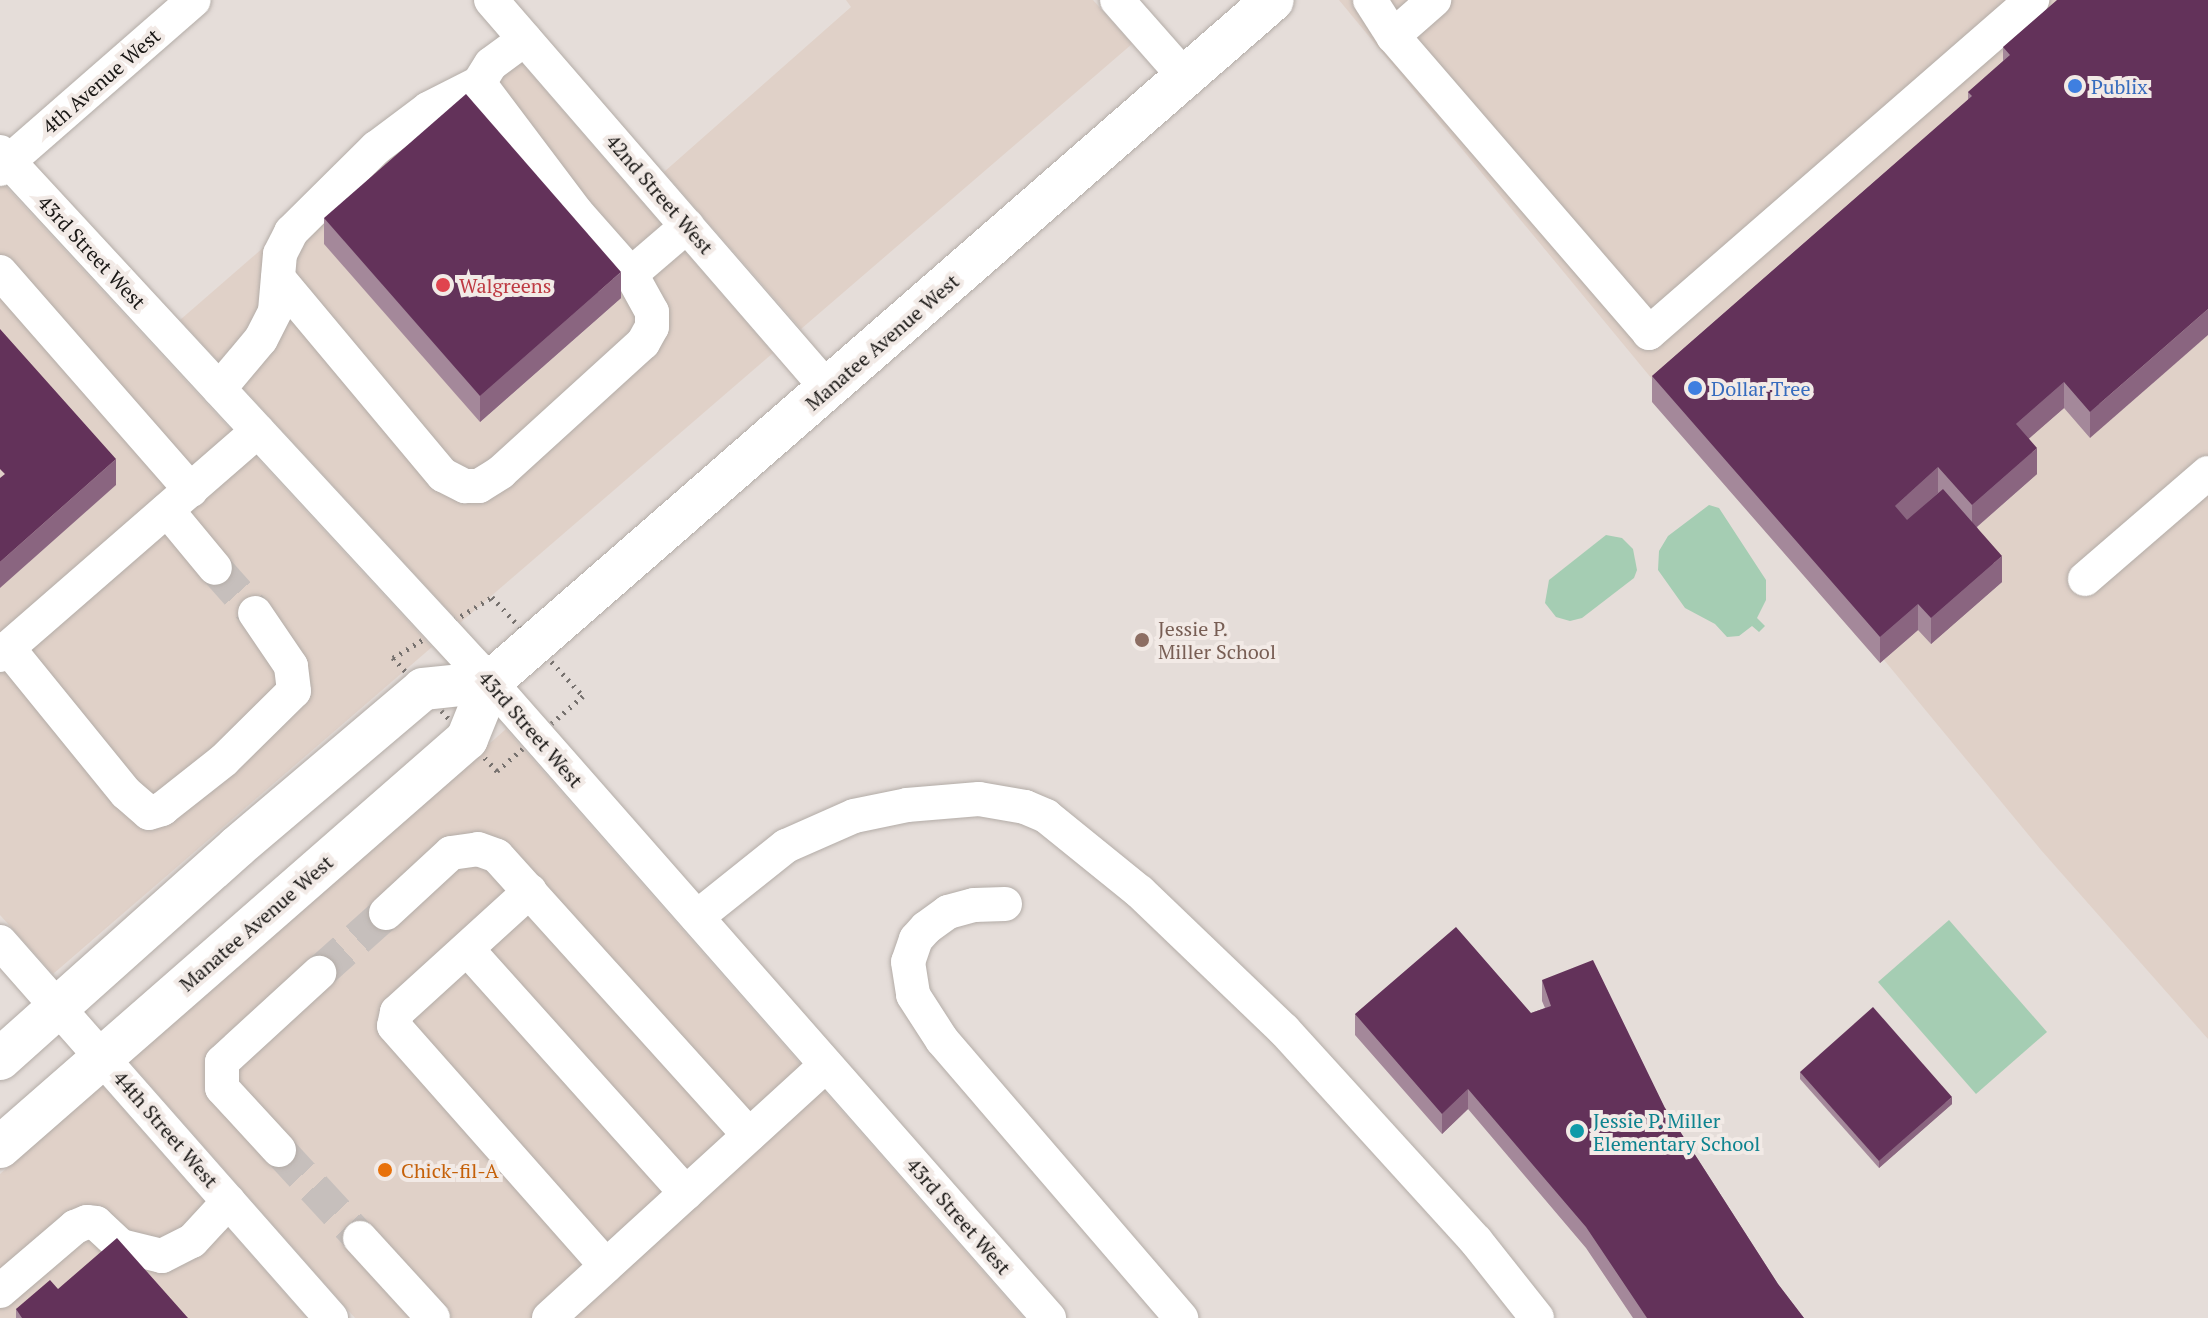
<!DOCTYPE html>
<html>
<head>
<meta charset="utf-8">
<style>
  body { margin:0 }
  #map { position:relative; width:2208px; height:1318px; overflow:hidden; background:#e5ddd9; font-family:"PT Serif",serif }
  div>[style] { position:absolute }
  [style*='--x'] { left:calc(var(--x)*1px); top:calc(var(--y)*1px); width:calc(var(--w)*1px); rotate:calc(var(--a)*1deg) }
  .built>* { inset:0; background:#e0d1c8 }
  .green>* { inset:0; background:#a5cdb3 }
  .minor-tunnel>* { height:34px; margin-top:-17px; transform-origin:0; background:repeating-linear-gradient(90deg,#c6bfbc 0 34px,transparent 0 51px) }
  .path>* { height:5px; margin-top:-2.5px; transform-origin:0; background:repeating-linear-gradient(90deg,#76716e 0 2px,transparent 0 8px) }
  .roads { filter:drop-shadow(0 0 2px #b3aca7) drop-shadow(0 0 2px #b3aca7) }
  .minor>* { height:34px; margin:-17px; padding:0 17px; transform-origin:17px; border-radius:17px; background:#fff }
  .major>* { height:42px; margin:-21px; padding:0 21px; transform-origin:21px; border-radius:21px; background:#fff }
  .wall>* { inset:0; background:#a4889a }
  .shaded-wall>* { inset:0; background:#8a6580 }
  .building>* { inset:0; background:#63325a }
  .dots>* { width:22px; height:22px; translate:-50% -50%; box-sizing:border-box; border:4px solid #f2eae6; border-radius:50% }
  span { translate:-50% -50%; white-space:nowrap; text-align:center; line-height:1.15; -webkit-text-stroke:8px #f2eae6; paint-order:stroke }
  .street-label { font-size:20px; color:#191715 }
  .shop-label { font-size:20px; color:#366cbe }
  .left { translate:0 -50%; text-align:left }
  .health-label { font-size:20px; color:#be3a42 }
  .education-label { font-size:20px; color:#785e54 }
  .culture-label { font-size:20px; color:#0d838f }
  .food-label { font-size:20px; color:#c56008 }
</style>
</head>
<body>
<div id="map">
  <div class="built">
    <i style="clip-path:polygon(846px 0,1093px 0,1132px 44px,801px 329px,664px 172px,851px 7px)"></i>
    <i style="clip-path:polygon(1339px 0,2208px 0,2208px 1039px,2041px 850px)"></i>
    <i style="clip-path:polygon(502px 40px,773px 353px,460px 623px,180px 320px)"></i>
    <i style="clip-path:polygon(0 180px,432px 647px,53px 974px,0 915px)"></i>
    <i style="clip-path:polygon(506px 729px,1024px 1318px,355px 1318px,129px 1061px)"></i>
    <i style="clip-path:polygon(102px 1085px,307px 1318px,0 1318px,0 1174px)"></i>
  </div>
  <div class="green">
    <i style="clip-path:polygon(1709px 505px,1719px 508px,1766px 580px,1766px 600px,1757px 618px,1765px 626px,1759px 632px,1752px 626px,1739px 636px,1727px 637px,1715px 624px,1685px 608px,1658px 570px,1659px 551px,1668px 536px)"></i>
    <i style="clip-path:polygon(1606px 535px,1622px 538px,1633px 549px,1637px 570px,1634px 578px,1582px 618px,1570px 621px,1556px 617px,1545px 603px,1549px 580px)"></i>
    <i style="clip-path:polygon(1949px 920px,2047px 1032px,1976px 1094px,1878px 982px)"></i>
  </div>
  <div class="minor-tunnel">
    <i style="--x:215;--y:568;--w:60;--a:48.4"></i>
    <i style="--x:319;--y:973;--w:90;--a:-41.8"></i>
    <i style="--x:279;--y:1150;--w:120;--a:47.4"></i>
  </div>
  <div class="path">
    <i style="--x:492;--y:597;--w:134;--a:47.4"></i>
    <i style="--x:583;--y:696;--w:114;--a:138.9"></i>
    <i style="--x:497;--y:771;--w:154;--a:-132.6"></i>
    <i style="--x:393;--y:658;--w:116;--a:-31.6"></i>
  </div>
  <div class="roads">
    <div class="minor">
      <i style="--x:491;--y:0;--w:515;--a:49.1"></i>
      <i style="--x:1117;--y:0;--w:103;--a:48.6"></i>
      <i style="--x:1370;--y:0;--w:43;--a:57.4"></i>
      <i style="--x:1393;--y:36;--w:392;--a:49.2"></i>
      <i style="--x:1649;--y:333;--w:508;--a:-41.01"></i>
      <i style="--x:1393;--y:36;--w:55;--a:-41.3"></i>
      <i style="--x:479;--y:83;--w:163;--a:53"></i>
      <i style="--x:577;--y:213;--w:81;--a:48.5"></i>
      <i style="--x:0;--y:152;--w:722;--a:47.25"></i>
      <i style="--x:490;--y:682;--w:847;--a:48.69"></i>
      <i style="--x:0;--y:169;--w:257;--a:-41.1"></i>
      <i style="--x:0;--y:272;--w:290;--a:48.8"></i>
      <i style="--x:278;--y:278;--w:257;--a:50.1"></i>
      <i style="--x:443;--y:475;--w:25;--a:27"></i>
      <i style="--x:465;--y:486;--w:14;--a:0"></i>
      <i style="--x:479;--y:486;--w:26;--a:-32"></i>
      <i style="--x:501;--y:472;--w:192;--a:-42.3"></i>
      <i style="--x:643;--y:343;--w:18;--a:-61"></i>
      <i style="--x:652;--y:327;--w:15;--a:-90"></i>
      <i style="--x:652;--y:312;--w:43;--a:-118.9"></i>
      <i style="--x:631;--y:274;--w:74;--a:-40.6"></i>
      <i style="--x:219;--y:389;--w:65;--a:-50"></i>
      <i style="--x:261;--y:339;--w:31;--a:-63"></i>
      <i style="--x:275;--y:311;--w:57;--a:-85"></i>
      <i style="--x:280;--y:254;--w:25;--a:-63"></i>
      <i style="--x:291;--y:232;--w:120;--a:-44.7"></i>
      <i style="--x:376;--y:148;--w:65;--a:-36.9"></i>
      <i style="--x:428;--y:109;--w:57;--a:-27"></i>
      <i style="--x:479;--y:83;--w:22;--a:-58"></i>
      <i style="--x:491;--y:64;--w:42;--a:-36.3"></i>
      <i style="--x:167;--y:510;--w:75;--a:50.4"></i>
      <i style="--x:2085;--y:579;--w:162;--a:-40.8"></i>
      <i style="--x:8;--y:648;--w:331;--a:-41"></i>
      <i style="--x:0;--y:655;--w:11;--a:-41"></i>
      <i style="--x:8;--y:648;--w:187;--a:50.9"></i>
      <i style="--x:126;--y:793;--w:30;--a:41"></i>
      <i style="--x:149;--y:813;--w:14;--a:-17"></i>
      <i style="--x:162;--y:809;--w:79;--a:-38.3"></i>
      <i style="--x:224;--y:760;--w:98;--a:-44.6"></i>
      <i style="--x:294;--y:691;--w:25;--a:-97"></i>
      <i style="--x:291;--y:666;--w:64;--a:-124.2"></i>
      <i style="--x:530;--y:891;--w:180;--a:137.7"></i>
      <i style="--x:397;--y:1012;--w:14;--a:102"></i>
      <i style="--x:394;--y:1026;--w:320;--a:48.5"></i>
      <i style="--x:1005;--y:904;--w:31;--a:178"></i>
      <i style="--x:974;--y:905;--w:27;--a:165"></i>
      <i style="--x:948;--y:912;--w:27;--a:144"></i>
      <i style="--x:926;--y:928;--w:15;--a:132"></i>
      <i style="--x:916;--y:939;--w:24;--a:109"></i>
      <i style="--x:908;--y:962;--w:33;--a:81"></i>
      <i style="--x:913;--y:995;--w:54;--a:57.2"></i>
      <i style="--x:942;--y:1040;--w:367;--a:49.3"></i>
      <i style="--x:386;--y:913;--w:88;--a:-42.7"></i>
      <i style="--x:451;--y:853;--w:27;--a:-8"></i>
      <i style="--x:478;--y:849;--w:20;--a:20"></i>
      <i style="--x:497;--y:856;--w:376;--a:47.9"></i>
      <i style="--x:697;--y:917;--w:114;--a:-38.6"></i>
      <i style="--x:786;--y:846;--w:74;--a:-23.8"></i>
      <i style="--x:854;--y:816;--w:54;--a:-11.7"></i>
      <i style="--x:907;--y:805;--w:72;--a:-4.8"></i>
      <i style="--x:979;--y:799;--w:47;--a:9.9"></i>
      <i style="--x:1025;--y:807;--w:23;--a:23"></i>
      <i style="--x:1046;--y:816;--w:121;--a:39"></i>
      <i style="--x:1140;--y:892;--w:199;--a:43.8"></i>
      <i style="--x:1284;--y:1030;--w:285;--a:47.7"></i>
      <i style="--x:1476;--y:1241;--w:98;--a:51.6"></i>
      <i style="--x:0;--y:942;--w:501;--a:48.64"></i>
      <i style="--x:467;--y:949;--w:328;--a:48.1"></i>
      <i style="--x:279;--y:1150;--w:84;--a:-132.6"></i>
      <i style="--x:222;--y:1088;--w:26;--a:-90"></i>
      <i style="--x:222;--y:1062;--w:132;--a:-42.5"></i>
      <i style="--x:360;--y:1238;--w:108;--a:47.6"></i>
      <i style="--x:0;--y:1291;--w:99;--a:-40.5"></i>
      <i style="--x:75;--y:1227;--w:13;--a:-23"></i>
      <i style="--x:87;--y:1222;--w:9;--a:6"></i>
      <i style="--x:96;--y:1223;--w:34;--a:43"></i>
      <i style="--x:121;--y:1246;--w:42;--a:13.7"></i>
      <i style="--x:162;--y:1256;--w:34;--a:-27"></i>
      <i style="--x:192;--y:1241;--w:54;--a:-47.2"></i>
      <i style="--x:549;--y:1318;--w:375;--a:-42.4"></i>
    </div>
    <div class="major">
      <i style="--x:0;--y:1059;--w:318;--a:-41.8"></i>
      <i style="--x:237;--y:847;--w:244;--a:-40.3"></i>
      <i style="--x:423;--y:689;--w:67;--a:-6"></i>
      <i style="--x:0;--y:1147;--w:620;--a:-41.14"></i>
      <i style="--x:467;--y:739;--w:61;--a:-68"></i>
      <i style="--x:490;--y:682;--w:1038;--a:-41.06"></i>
    </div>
  </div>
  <div class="wall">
    <i style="clip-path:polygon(2208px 0,2090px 438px,2064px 408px,2029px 438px,2037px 474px,1977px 527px,2002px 582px,1931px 644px,1918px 630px,1880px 663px,1652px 402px,1652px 376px,1968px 100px,1968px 92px,2003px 61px,2003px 47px)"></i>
    <i style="clip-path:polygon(324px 218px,621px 298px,480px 422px,324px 244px)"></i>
    <i style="clip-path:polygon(1542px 980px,1665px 1108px,1778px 1284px,1804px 1318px,1633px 1318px,1586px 1248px,1468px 1109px,1442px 1134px,1355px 1035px,1355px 1014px,1531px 1013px,1545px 1008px,1542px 1001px)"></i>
    <i style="clip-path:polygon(1800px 1072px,1952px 1104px,1879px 1168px,1800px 1079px)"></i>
    <i style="clip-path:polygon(58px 1289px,188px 1318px,16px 1318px,16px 1309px)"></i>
  </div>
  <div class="shaded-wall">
    <i style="clip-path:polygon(621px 272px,621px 298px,480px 422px,480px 396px)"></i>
    <i style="clip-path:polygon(2208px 309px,2208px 335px,2090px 438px,2090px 412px)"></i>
    <i style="clip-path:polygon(2064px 382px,2064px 408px,2016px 450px,2016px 424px)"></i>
    <i style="clip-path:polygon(2037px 448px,2037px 474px,1972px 531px,1972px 505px)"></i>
    <i style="clip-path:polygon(116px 459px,116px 485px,0 588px,0 562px)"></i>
    <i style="clip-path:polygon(1938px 467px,1938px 493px,1895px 532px,1895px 506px)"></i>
    <i style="clip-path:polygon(2002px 556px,2002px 582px,1931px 644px,1931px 618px)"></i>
    <i style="clip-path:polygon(1918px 604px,1918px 630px,1880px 663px,1880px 637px)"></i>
    <i style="clip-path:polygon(1468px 1089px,1468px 1109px,1442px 1134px,1442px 1114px)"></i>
    <i style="clip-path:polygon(1952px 1097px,1952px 1104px,1879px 1168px,1879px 1161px)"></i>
  </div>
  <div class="building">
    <i style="clip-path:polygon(2057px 0,2208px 0,2208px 309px,2090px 412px,2064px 382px,2016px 424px,2037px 448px,1972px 505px,1938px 467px,1895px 506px,1907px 520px,1943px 489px,2002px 556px,1931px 618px,1918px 604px,1880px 637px,1652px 376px,1972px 96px,1968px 92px,2010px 55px,2003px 47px)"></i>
    <i style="clip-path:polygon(466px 94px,621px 272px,480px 396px,324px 218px)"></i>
    <i style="clip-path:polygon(0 329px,116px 459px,0 562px,0 478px,5px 474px,0 469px)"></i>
    <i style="clip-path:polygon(1456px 927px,1531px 1013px,1551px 1006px,1542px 980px,1593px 960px,1665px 1108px,1778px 1284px,1804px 1318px,1647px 1318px,1586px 1227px,1468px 1089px,1442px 1114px,1355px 1014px)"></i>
    <i style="clip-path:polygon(1873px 1007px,1952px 1097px,1879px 1161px,1800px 1072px)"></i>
    <i style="clip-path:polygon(117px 1238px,188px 1318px,22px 1318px,16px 1309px,50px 1280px,58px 1289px)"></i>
  </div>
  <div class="dots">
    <i style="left:2075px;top:86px;background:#3f7fe0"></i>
    <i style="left:443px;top:285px;background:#e0444e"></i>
    <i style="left:1695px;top:388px;background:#3f7fe0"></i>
    <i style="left:1142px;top:640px;background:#8d6e63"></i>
    <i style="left:1577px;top:1131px;background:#0f9aa8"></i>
    <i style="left:385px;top:1170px;background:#e8710a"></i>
  </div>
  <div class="street-label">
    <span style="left:101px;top:81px;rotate:-41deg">4th Avenue West</span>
    <span style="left:660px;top:194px;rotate:49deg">42nd Street West</span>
    <span style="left:92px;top:252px;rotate:47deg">43rd Street West</span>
    <span style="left:882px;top:342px;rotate:-41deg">Manatee Avenue West</span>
    <span style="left:531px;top:729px;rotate:49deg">43rd Street West</span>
    <span style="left:256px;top:923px;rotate:-41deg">Manatee Avenue West</span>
    <span style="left:166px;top:1129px;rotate:49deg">44th Street West</span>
    <span style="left:959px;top:1216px;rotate:49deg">43rd Street West</span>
  </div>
  <div class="shop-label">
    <span class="left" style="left:2091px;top:86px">Publix</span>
    <span class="left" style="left:1711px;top:388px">Dollar Tree</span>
  </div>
  <div class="health-label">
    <span class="left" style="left:459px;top:285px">Walgreens</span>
  </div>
  <div class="education-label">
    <span class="left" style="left:1158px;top:640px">Jessie P.<br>Miller School</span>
  </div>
  <div class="culture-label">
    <span class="left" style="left:1593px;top:1132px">Jessie P. Miller<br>Elementary School</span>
  </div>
  <div class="food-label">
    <span class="left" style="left:401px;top:1170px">Chick-fil-A</span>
  </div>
</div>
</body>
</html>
